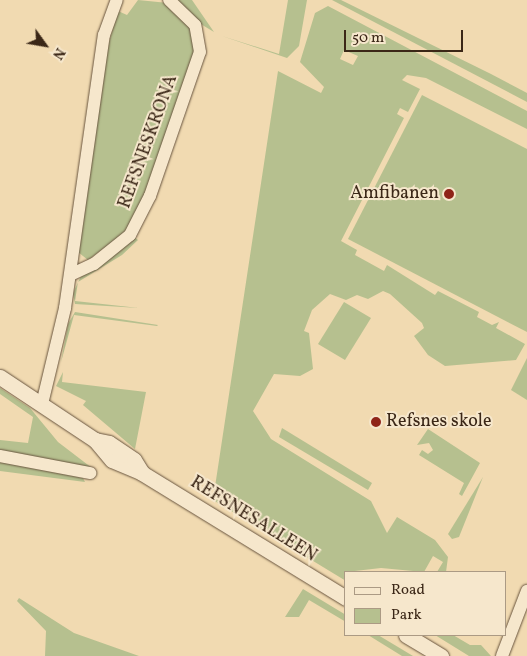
<!DOCTYPE html>
<html>
<head>
<meta charset="utf-8">
<style>
  body { margin:0 }
  #map { position:relative; width:527px; height:656px; overflow:hidden; background:#f1dab1; font-family:Vollkorn,serif }
  div>[style] { position:absolute }
  [style*='--x'] { left:calc(var(--x)*1px); top:calc(var(--y)*1px); width:calc(var(--w)*1px); rotate:calc(var(--a)*1deg) }
  .green>* { inset:0; background:#b6c08f }
  .roads { filter:drop-shadow(0 0 1px #68543e) drop-shadow(0 0 1px #68543e) }
  .minor>* { height:12px; margin:-6px; padding:0 6px; transform-origin:6px; border-radius:6px; background:#f6e7cc }
  .tertiary>* { height:15px; margin:-7.5px; padding:0 7.5px; transform-origin:7.5px; border-radius:7.5px; background:#f6e7cc }
  .dots>* { width:14px; height:14px; translate:-50% -50%; box-sizing:border-box; border:2px solid #f6e7cc; border-radius:50% }
  span { translate:-50% -50%; white-space:nowrap; text-align:center; line-height:1.15; -webkit-text-stroke:4px #f6e7cc; paint-order:stroke }
  .street-label { font-size:18px; color:#3b2717 }
  .poi-label { font-size:18px; color:#3b2717 }
  .right { translate:-100% -50%; text-align:right }
  .left { translate:0 -50%; text-align:left }
  .legend { position:absolute; left:344px; top:571px; width:162px; height:65px; box-sizing:border-box; background:#f6e7cc; border:1px solid #ab9a84; margin:0; padding:6px 9px; list-style:none; font-size:15px; color:#3b2717 }
  .legend li { display:flex; align-items:center; gap:10px; height:25px }
  .legend b { width:25px; border:1px solid #ab9a84 }
  .north { position:absolute; left:20px; top:20px; width:50px; height:50px; -webkit-text-stroke:4px #f6e7cc; paint-order:stroke; rotate:122deg; font-size:14px; font-weight:700; line-height:20px; text-align:center; color:#3b2717 }
  .north::after { content:''; display:block; margin:auto; width:18px; height:22px; background:#3b2717; clip-path:polygon(50% 0,100% 100%,50% 72%,0 100%) }
  .scale { position:absolute; left:344px; top:30px; width:119px; height:22px; box-sizing:border-box; border:2px solid #3b2717; border-top:0; padding-left:6px; font-size:15px; line-height:18px; white-space:nowrap; color:#3b2717; -webkit-text-stroke:4px #f6e7cc; paint-order:stroke }
</style>
</head>
<body>
<div id="map">
  <div class="green">
    <i style="clip-path:polygon(138px 0,168px 3px,192px 28px,195px 52px,145px 196px,127px 231px,88px 260px,78px 252px,107px 49px,118px 11px,127px 15px)"></i>
    <i style="clip-path:polygon(178px 0,192px 0,214px 32px,199px 23px)"></i>
    <i style="clip-path:polygon(288px 0,307px 0,299px 46px,287px 58px,222px 36px,279px 54px)"></i>
    <i style="clip-path:polygon(332px 0,341px 0,491px 74px,527px 93px,527px 102px)"></i>
    <i style="clip-path:polygon(evenodd,328px 6px,527px 111px,527px 129px,426px 78px,407px 75px,402px 80px,420px 89px,408px 112px,400px 108px,397px 114px,404px 118px,341px 241px,357px 250px,355px 255px,384px 271px,387px 265px,435px 295px,438px 291px,479px 312px,477px 317px,492px 325px,499px 322px,496px 328px,525px 344px,516px 360px,445px 366px,428px 355px,414px 336px,424px 328px,422px 323px,390px 294px,383px 291px,368px 299px,357px 295px,346px 300px,330px 294px,312px 310px,304px 331px,309px 333px,313px 369px,300px 376px,274px 374px,253px 411px,271px 439px,371px 501px,387px 533px,397px 517px,435px 540px,448px 557px,446px 572px,437px 572px,443px 562px,433px 556px,424px 572px,381px 568px,346px 572px,346px 581px,213px 500px,278px 71px,321px 93px,324px 87px,300px 62px,315px 13px,328px 6px,344px 50px,358px 56px,353px 65px,340px 59px,344px 50px)"></i>
    <i style="clip-path:polygon(422px 95px,527px 149px,527px 332px,348px 239px)"></i>
    <i style="clip-path:polygon(134px 237px,138px 240px,122px 255px,78px 282px,75px 301px,139px 308px,75px 304px,73px 293px,81px 276px)"></i>
    <i style="clip-path:polygon(344px 302px,371px 318px,345px 360px,318px 344px)"></i>
    <i style="clip-path:polygon(75px 312px,158px 325px,157px 326px,74px 315px,61px 362px,68px 324px)"></i>
    <i style="clip-path:polygon(527px 358px,527px 400px,511px 390px)"></i>
    <i style="clip-path:polygon(63px 372px,62px 382px,146px 392px,135px 449px,83px 405px,86px 401px,56px 386px)"></i>
    <i style="clip-path:polygon(0 388px,30px 408px,58px 442px,92px 468px,0 452px,0 440px,28px 443px,33px 417px,0 394px)"></i>
    <i style="clip-path:polygon(282px 428px,372px 483px,368px 490px,279px 437px)"></i>
    <i style="clip-path:polygon(428px 429px,480px 463px,462px 496px,459px 494px,464px 483px,419px 455px,422px 450px,428px 454px,433px 450px,429px 443px,417px 445px)"></i>
    <i style="clip-path:polygon(0 462px,83px 478px,85px 482px,0 471px)"></i>
    <i style="clip-path:polygon(483px 477px,459px 537px,452px 539px,448px 534px)"></i>
    <i style="clip-path:polygon(303px 589px,346px 615px,346px 622px,309px 600px,299px 617px,285px 617px)"></i>
    <i style="clip-path:polygon(19px 598px,74px 633px,139px 656px,45px 656px,46px 631px,17px 601px)"></i>
    <i style="clip-path:polygon(368px 635px,378px 635px,413px 656px,402px 656px)"></i>
    <i style="clip-path:polygon(435px 635px,453px 635px,470px 645px,481px 645px,491px 656px,469px 656px)"></i>
  </div>
  <div class="roads">
    <div class="minor">
      <i style="--x:70;--y:275;--w:26;--a:-25"></i>
      <i style="--x:94;--y:264;--w:46;--a:-38.9"></i>
      <i style="--x:130;--y:235;--w:44;--a:-62.9"></i>
      <i style="--x:150;--y:196;--w:152;--a:-70.9"></i>
      <i style="--x:200;--y:52;--w:27;--a:-100"></i>
      <i style="--x:195;--y:25;--w:36;--a:-136"></i>
      <i style="--x:42;--y:404;--w:99;--a:-76.5"></i>
      <i style="--x:65;--y:308;--w:276;--a:-81.9"></i>
      <i style="--x:104;--y:35;--w:37;--a:-70"></i>
      <i style="--x:0;--y:456;--w:92;--a:10.7"></i>
      <i style="--x:502;--y:656;--w:70;--a:-69"></i>
    </div>
    <div class="tertiary">
      <i style="--x:0;--y:377;--w:114;--a:33.6"></i>
      <i style="--x:95;--y:440;--w:26;--a:50"></i>
      <i style="--x:112;--y:460;--w:33;--a:23"></i>
      <i style="--x:142;--y:473;--w:239;--a:31.5"></i>
      <i style="--x:95;--y:440;--w:14;--a:12"></i>
      <i style="--x:109;--y:443;--w:30;--a:34"></i>
      <i style="--x:134;--y:460;--w:15;--a:58"></i>
      <i style="--x:406;--y:635;--w:41;--a:31"></i>
    </div>
  </div>
  <div class="dots">
    <i style="left:449px;top:194px;background:#8f2418"></i>
    <i style="left:376px;top:422px;background:#8f2418"></i>
  </div>
  <div class="street-label">
    <span style="left:149px;top:142px;rotate:-70deg">REFSNESKRONA</span>
    <span style="left:253px;top:520px;rotate:32deg">REFSNESALLEEN</span>
  </div>
  <div class="poi-label">
    <span class="right" style="left:439px;top:194px">Amfibanen</span>
    <span class="left" style="left:386px;top:422px">Refsnes skole</span>
  </div>
  <ul class="legend">
  <li><b style="height:6px;background:#f6e7cc"></b>Road</li>
  <li><b style="height:14px;background:#b6c08f"></b>Park</li>
  </ul>
  <div class="north">N</div>
  <div class="scale">50 m</div>
</div>
</body>
</html>
